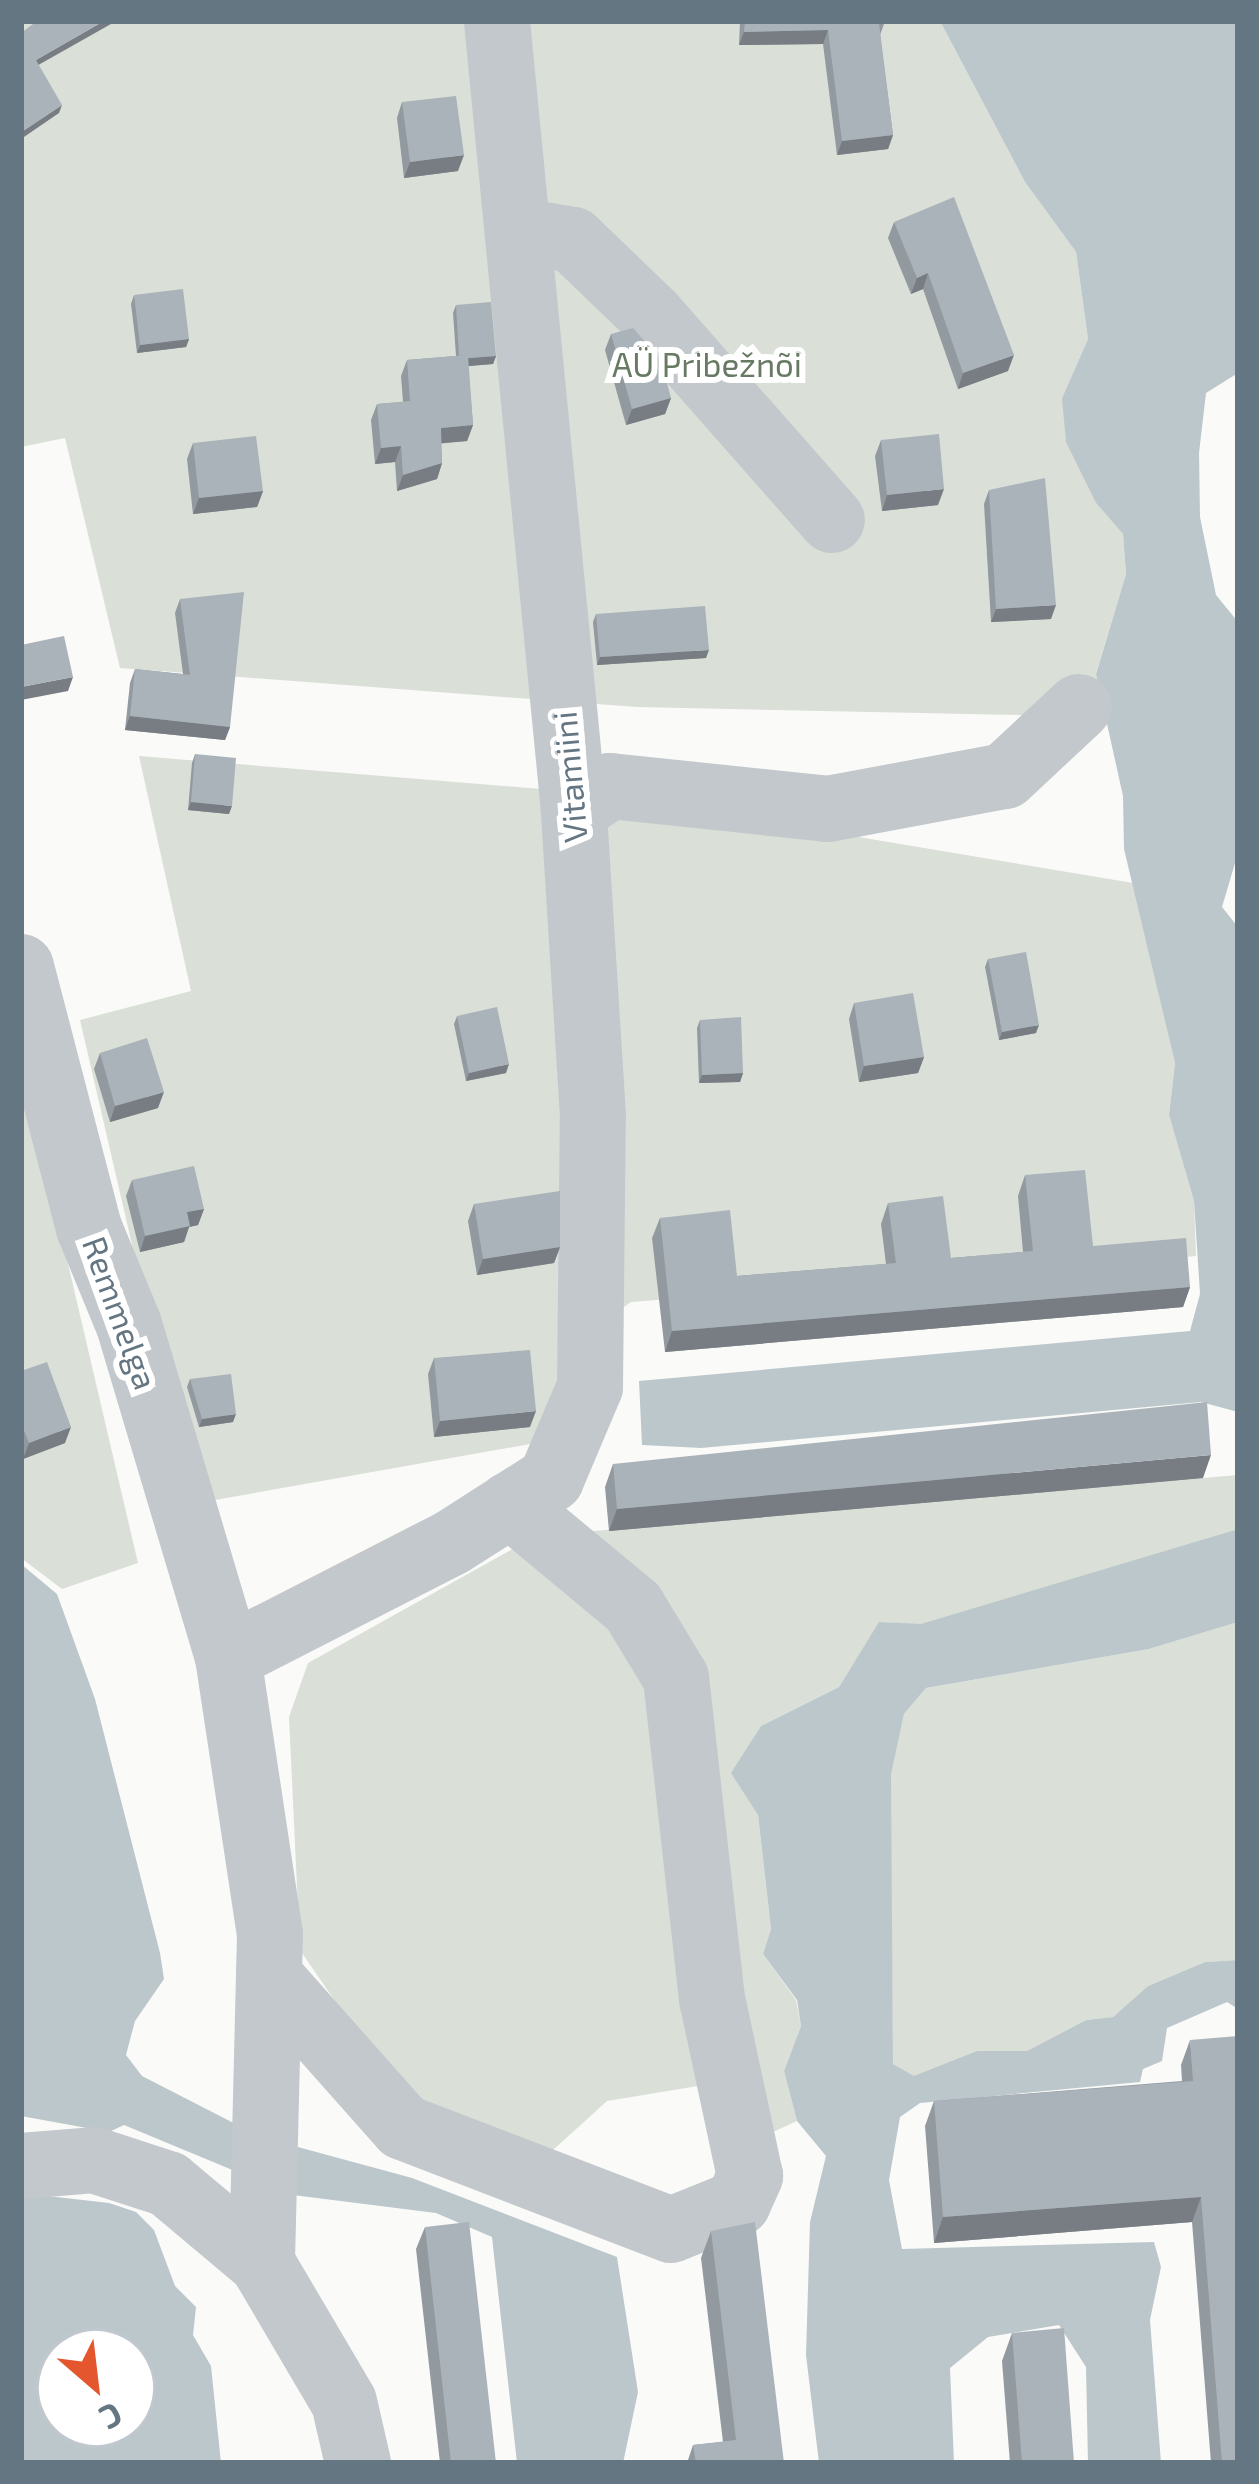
<!DOCTYPE html>
<html>
<head>
<meta charset="utf-8">
<style>
  body { margin:0 }
  #map { position:relative; width:1259px; height:2484px; overflow:hidden; background:#fafaf8; font-family:"Exo 2",sans-serif }
  div>[style] { position:absolute }
  [style*='--x'] { left:calc(var(--x)*1px); top:calc(var(--y)*1px); width:calc(var(--w)*1px); rotate:calc(var(--a)*1deg) }
  .green>* { inset:0; background:#dadfd7 }
  .water>* { inset:0; background:#bbc7cb }
  .minor>* { height:66px; margin:-33px; padding:0 33px; transform-origin:33px; border-radius:33px; background:#c3c8cc }
  .wall>* { inset:0; background:#929a9f }
  .shaded-wall>* { inset:0; background:#777d82 }
  .building>* { inset:0; background:#aab3b9 }
  span { translate:-50% -50%; white-space:nowrap; text-align:center; line-height:1.15; -webkit-text-stroke:12px #fff; paint-order:stroke }
  .park-label { font-size:33px; color:#687a64 }
  .street-label { font-size:33px; color:#657683 }
  .frame { position:absolute; inset:0; border:24px solid #657683; pointer-events:none }
  .north { position:absolute; left:36px; top:2328px; width:120px; height:120px; box-sizing:border-box; background:#fff; border:3px solid #c1c8cd; border-radius:50%; rotate:152deg; font-size:33px; font-weight:700; line-height:48px; text-align:center; color:#657683 }
  .north::after { content:''; display:block; margin:auto; width:42px; height:54px; background:#e4572e; clip-path:polygon(50% 0,100% 100%,50% 72%,0 100%) }
</style>
</head>
<body>
<div id="map">
  <div class="green">
    <i style="clip-path:polygon(21px 21px,940px 21px,1025px 182px,1076px 252px,1088px 339px,1062px 398px,1096px 503px,1123px 534px,1126px 574px,1096px 673px,1107px 717px,637px 707px,120px 668px,65px 438px,21px 447px)"></i>
    <i style="clip-path:polygon(139px 756px,602px 794px,1133px 883px,1175px 1063px,1169px 1115px,1194px 1201px,1196px 1256px,631px 1302px,563px 1349px,547px 1441px,192px 1504px,80px 1020px,191px 991px)"></i>
    <i style="clip-path:polygon(21px 1063px,138px 1563px,62px 1589px,21px 1558px)"></i>
    <i style="clip-path:polygon(1238px 1475px,1238px 1529px,920px 1625px,880px 1622px,839px 1687px,761px 1726px,732px 1773px,758px 1815px,771px 1929px,763px 1954px,796px 2000px,801px 2026px,784px 2071px,797px 2121px,760px 2138px,740px 2079px,607px 2101px,531px 2170px,433px 2144px,300px 1950px,289px 1717px,308px 1663px,536px 1536px)"></i>
    <i style="clip-path:polygon(1238px 1622px,1238px 1960px,1205px 1962px,1148px 1986px,1113px 2017px,1086px 2020px,1027px 2051px,977px 2051px,915px 2077px,893px 2064px,890px 1774px,904px 1714px,926px 1688px,1149px 1649px)"></i>
  </div>
  <div class="water">
    <i style="clip-path:polygon(940px 21px,1238px 21px,1238px 373px,1206px 393px,1199px 453px,1200px 517px,1216px 595px,1238px 622px,1238px 853px,1222px 907px,1238px 927px,1238px 1412px,1201px 1402px,701px 1448px,642px 1445px,639px 1381px,1190px 1331px,1200px 1294px,1194px 1201px,1169px 1115px,1175px 1063px,1124px 849px,1123px 796px,1096px 674px,1126px 574px,1123px 534px,1096px 503px,1066px 442px,1062px 398px,1088px 339px,1076px 252px,1025px 182px)"></i>
    <i style="clip-path:polygon(1238px 1529px,1238px 1622px,1149px 1649px,926px 1688px,904px 1714px,891px 1774px,893px 2064px,914px 2076px,977px 2051px,1027px 2051px,1086px 2020px,1113px 2017px,1148px 1986px,1205px 1962px,1238px 1960px,1238px 2009px,1227px 2002px,1167px 2028px,1162px 2061px,1143px 2069px,1140px 2082px,920px 2103px,900px 2117px,889px 2180px,902px 2249px,1154px 2242px,1161px 2267px,1150px 2320px,1161px 2463px,1088px 2463px,1086px 2367px,1059px 2325px,988px 2337px,950px 2368px,954px 2463px,819px 2463px,806px 2355px,810px 2222px,826px 2156px,797px 2121px,784px 2071px,801px 2026px,797px 2000px,763px 1954px,771px 1929px,758px 1815px,731px 1773px,761px 1726px,839px 1687px,879px 1622px,921px 1624px)"></i>
    <i style="clip-path:polygon(21px 1564px,57px 1594px,95px 1699px,160px 1953px,164px 1979px,135px 2021px,126px 2055px,142px 2076px,261px 2137px,412px 2178px,617px 2257px,638px 2392px,623px 2463px,517px 2463px,492px 2237px,436px 2213px,293px 2195px,124px 2125px,109px 2132px,21px 2116px)"></i>
    <i style="clip-path:polygon(evenodd,21px 2193px,109px 2203px,136px 2212px,154px 2230px,175px 2286px,196px 2307px,193px 2335px,211px 2366px,221px 2463px,21px 2463px,21px 2193px,60px 2352px,132px 2352px,132px 2424px,60px 2424px,60px 2352px)"></i>
  </div>
  <div class="minor">
    <i style="--x:521;--y:231;--w:53;--a:9.8"></i>
    <i style="--x:573;--y:240;--w:110;--a:43.9"></i>
    <i style="--x:652;--y:316;--w:272;--a:48.6"></i>
    <i style="--x:574;--y:811;--w:44;--a:-34.8"></i>
    <i style="--x:610;--y:786;--w:219;--a:6"></i>
    <i style="--x:828;--y:809;--w:180;--a:-10.6"></i>
    <i style="--x:1005;--y:776;--w:101;--a:-43"></i>
    <i style="--x:21;--y:967;--w:270;--a:75.4"></i>
    <i style="--x:89;--y:1228;--w:105;--a:67.6"></i>
    <i style="--x:129;--y:1325;--w:346;--a:73.4"></i>
    <i style="--x:228;--y:1657;--w:280;--a:81.4"></i>
    <i style="--x:270;--y:1934;--w:329;--a:91.4"></i>
    <i style="--x:262;--y:2263;--w:161;--a:59.5"></i>
    <i style="--x:344;--y:2402;--w:63;--a:77.1"></i>
    <i style="--x:228;--y:1657;--w:250;--a:-27.1"></i>
    <i style="--x:451;--y:1543;--w:119;--a:-32.6"></i>
    <i style="--x:551;--y:1479;--w:100;--a:-67"></i>
    <i style="--x:590;--y:1387;--w:271;--a:-89.4"></i>
    <i style="--x:593;--y:1116;--w:306;--a:-93.6"></i>
    <i style="--x:574;--y:811;--w:794;--a:-95.57"></i>
    <i style="--x:269;--y:1976;--w:202;--a:48.4"></i>
    <i style="--x:403;--y:2127;--w:287;--a:21"></i>
    <i style="--x:671;--y:2230;--w:72;--a:-21.9"></i>
    <i style="--x:738;--y:2203;--w:30;--a:-66"></i>
    <i style="--x:750;--y:2176;--w:181;--a:-102.1"></i>
    <i style="--x:712;--y:1999;--w:323;--a:-96.4"></i>
    <i style="--x:676;--y:1678;--w:83;--a:-121.2"></i>
    <i style="--x:633;--y:1607;--w:160;--a:-140.3"></i>
    <i style="--x:21;--y:2166;--w:73;--a:-4.7"></i>
    <i style="--x:94;--y:2160;--w:78;--a:18"></i>
    <i style="--x:168;--y:2184;--w:123;--a:40"></i>
  </div>
  <div class="wall">
    <i style="clip-path:polygon(740px 21px,885px 21px,880px 35px,893px 135px,888px 149px,837px 155px,823px 44px,739px 45px)"></i>
    <i style="clip-path:polygon(402px 102px,458px 171px,404px 178px,397px 118px)"></i>
    <i style="clip-path:polygon(894px 222px,1008px 371px,958px 389px,923px 289px,911px 294px,888px 238px)"></i>
    <i style="clip-path:polygon(134px 295px,189px 339px,186px 347px,137px 353px,131px 304px)"></i>
    <i style="clip-path:polygon(456px 305px,496px 356px,493px 364px,468px 366px,473px 425px,467px 441px,441px 443px,442px 463px,437px 479px,397px 491px,395px 462px,375px 464px,371px 420px,377px 404px,403px 402px,401px 376px,407px 360px,456px 356px,453px 313px)"></i>
    <i style="clip-path:polygon(611px 334px,671px 398px,665px 414px,626px 425px,605px 350px)"></i>
    <i style="clip-path:polygon(881px 440px,938px 505px,882px 511px,875px 456px)"></i>
    <i style="clip-path:polygon(193px 443px,263px 491px,257px 507px,193px 514px,187px 459px)"></i>
    <i style="clip-path:polygon(989px 490px,1051px 619px,991px 622px,984px 504px)"></i>
    <i style="clip-path:polygon(180px 599px,230px 727px,225px 740px,125px 730px,130px 683px,135px 669px,183px 674px,175px 613px)"></i>
    <i style="clip-path:polygon(596px 614px,706px 658px,597px 665px,593px 622px)"></i>
    <i style="clip-path:polygon(195px 754px,229px 814px,188px 810px,192px 763px)"></i>
    <i style="clip-path:polygon(988px 959px,1036px 1033px,999px 1040px,985px 967px)"></i>
    <i style="clip-path:polygon(854px 1003px,924px 1057px,918px 1073px,859px 1082px,849px 1019px)"></i>
    <i style="clip-path:polygon(457px 1016px,506px 1073px,466px 1081px,454px 1024px)"></i>
    <i style="clip-path:polygon(700px 1020px,743px 1073px,740px 1082px,699px 1083px,697px 1028px)"></i>
    <i style="clip-path:polygon(100px 1053px,158px 1108px,110px 1122px,94px 1069px)"></i>
    <i style="clip-path:polygon(1025px 1175px,1093px 1246px,1190px 1287px,1183px 1307px,665px 1352px,652px 1238px,660px 1218px,737px 1276px,886px 1264px,881px 1224px,888px 1203px,951px 1258px,1023px 1252px,1018px 1196px)"></i>
    <i style="clip-path:polygon(132px 1180px,204px 1209px,198px 1225px,189px 1227px,184px 1242px,140px 1252px,126px 1196px)"></i>
    <i style="clip-path:polygon(474px 1204px,560px 1247px,554px 1263px,477px 1275px,468px 1221px)"></i>
    <i style="clip-path:polygon(434px 1358px,530px 1427px,434px 1437px,428px 1374px)"></i>
    <i style="clip-path:polygon(21px 1371px,65px 1443px,23px 1459px,21px 1455px)"></i>
    <i style="clip-path:polygon(190px 1379px,233px 1422px,199px 1427px,187px 1387px)"></i>
    <i style="clip-path:polygon(613px 1464px,1203px 1478px,609px 1531px,605px 1487px)"></i>
    <i style="clip-path:polygon(1190px 2040px,1238px 2463px,1211px 2463px,1192px 2222px,934px 2243px,925px 2126px,934px 2101px,1182px 2081px,1181px 2065px)"></i>
    <i style="clip-path:polygon(425px 2227px,496px 2463px,440px 2463px,416px 2249px)"></i>
    <i style="clip-path:polygon(711px 2231px,784px 2463px,687px 2463px,693px 2445px,723px 2442px,701px 2258px)"></i>
    <i style="clip-path:polygon(1012px 2333px,1074px 2463px,1010px 2463px,1002px 2361px)"></i>
  </div>
  <div class="shaded-wall">
    <i style="clip-path:polygon(104px 21px,112px 21px,111px 24px,33px 68px,36px 60px)"></i>
    <i style="clip-path:polygon(828px 30px,823px 44px,739px 45px,744px 32px)"></i>
    <i style="clip-path:polygon(62px 105px,59px 113px,21px 139px,23px 131px)"></i>
    <i style="clip-path:polygon(893px 135px,888px 149px,837px 155px,842px 141px)"></i>
    <i style="clip-path:polygon(464px 155px,458px 171px,404px 178px,410px 162px)"></i>
    <i style="clip-path:polygon(928px 273px,923px 289px,911px 294px,917px 278px)"></i>
    <i style="clip-path:polygon(189px 339px,186px 347px,137px 353px,140px 345px)"></i>
    <i style="clip-path:polygon(1014px 355px,1008px 371px,958px 389px,963px 373px)"></i>
    <i style="clip-path:polygon(496px 356px,493px 364px,457px 367px,460px 359px)"></i>
    <i style="clip-path:polygon(671px 398px,665px 414px,626px 425px,632px 409px)"></i>
    <i style="clip-path:polygon(473px 425px,467px 441px,435px 444px,441px 428px)"></i>
    <i style="clip-path:polygon(401px 446px,395px 462px,375px 464px,381px 448px)"></i>
    <i style="clip-path:polygon(442px 463px,437px 479px,397px 491px,403px 475px)"></i>
    <i style="clip-path:polygon(944px 489px,938px 505px,882px 511px,887px 495px)"></i>
    <i style="clip-path:polygon(263px 491px,257px 507px,193px 514px,199px 498px)"></i>
    <i style="clip-path:polygon(1056px 605px,1051px 619px,991px 622px,996px 609px)"></i>
    <i style="clip-path:polygon(709px 650px,706px 658px,597px 665px,600px 657px)"></i>
    <i style="clip-path:polygon(73px 677px,68px 691px,21px 700px,21px 687px)"></i>
    <i style="clip-path:polygon(130px 716px,230px 727px,225px 740px,125px 730px)"></i>
    <i style="clip-path:polygon(191px 802px,232px 806px,229px 814px,188px 810px)"></i>
    <i style="clip-path:polygon(1039px 1025px,1036px 1033px,999px 1040px,1002px 1032px)"></i>
    <i style="clip-path:polygon(924px 1057px,918px 1073px,859px 1082px,864px 1066px)"></i>
    <i style="clip-path:polygon(509px 1064px,506px 1073px,466px 1081px,469px 1073px)"></i>
    <i style="clip-path:polygon(743px 1073px,740px 1082px,699px 1083px,702px 1075px)"></i>
    <i style="clip-path:polygon(164px 1092px,158px 1108px,110px 1122px,115px 1106px)"></i>
    <i style="clip-path:polygon(204px 1209px,198px 1225px,189px 1227px,184px 1242px,140px 1252px,145px 1236px,187px 1212px)"></i>
    <i style="clip-path:polygon(560px 1247px,554px 1263px,477px 1275px,483px 1259px)"></i>
    <i style="clip-path:polygon(1190px 1287px,1183px 1307px,665px 1352px,672px 1331px)"></i>
    <i style="clip-path:polygon(536px 1411px,530px 1427px,434px 1437px,440px 1421px)"></i>
    <i style="clip-path:polygon(236px 1414px,233px 1422px,199px 1427px,202px 1419px)"></i>
    <i style="clip-path:polygon(71px 1427px,65px 1443px,23px 1459px,29px 1443px)"></i>
    <i style="clip-path:polygon(1211px 1455px,1203px 1478px,609px 1531px,617px 1509px)"></i>
    <i style="clip-path:polygon(1201px 2197px,1192px 2222px,934px 2243px,943px 2217px)"></i>
  </div>
  <div class="building">
    <i style="clip-path:polygon(37px 21px,104px 21px,36px 60px,62px 105px,23px 131px,21px 128px,21px 33px)"></i>
    <i style="clip-path:polygon(745px 21px,885px 21px,879px 23px,893px 135px,842px 141px,828px 30px,744px 32px)"></i>
    <i style="clip-path:polygon(456px 96px,464px 155px,410px 162px,402px 102px)"></i>
    <i style="clip-path:polygon(954px 197px,1014px 355px,963px 373px,928px 273px,917px 278px,894px 222px)"></i>
    <i style="clip-path:polygon(183px 289px,189px 339px,140px 345px,134px 295px)"></i>
    <i style="clip-path:polygon(491px 302px,496px 356px,468px 358px,468px 355px,459px 356px,456px 305px)"></i>
    <i style="clip-path:polygon(633px 328px,661px 360px,671px 398px,632px 409px,611px 334px)"></i>
    <i style="clip-path:polygon(468px 355px,473px 425px,441px 428px,442px 463px,403px 475px,401px 446px,381px 448px,377px 404px,410px 401px,407px 360px)"></i>
    <i style="clip-path:polygon(939px 434px,944px 489px,887px 495px,881px 440px)"></i>
    <i style="clip-path:polygon(256px 436px,263px 491px,199px 498px,193px 443px)"></i>
    <i style="clip-path:polygon(1045px 478px,1056px 605px,996px 609px,989px 490px)"></i>
    <i style="clip-path:polygon(244px 592px,230px 727px,130px 716px,135px 669px,190px 675px,180px 599px)"></i>
    <i style="clip-path:polygon(705px 606px,709px 650px,600px 657px,596px 614px)"></i>
    <i style="clip-path:polygon(64px 636px,73px 677px,21px 687px,21px 645px)"></i>
    <i style="clip-path:polygon(195px 754px,236px 758px,232px 806px,191px 802px)"></i>
    <i style="clip-path:polygon(1026px 952px,1039px 1025px,1002px 1032px,988px 959px)"></i>
    <i style="clip-path:polygon(913px 993px,924px 1057px,864px 1066px,854px 1003px)"></i>
    <i style="clip-path:polygon(497px 1007px,509px 1064px,469px 1073px,457px 1016px)"></i>
    <i style="clip-path:polygon(741px 1017px,743px 1073px,702px 1075px,700px 1020px)"></i>
    <i style="clip-path:polygon(147px 1038px,164px 1092px,115px 1106px,100px 1053px)"></i>
    <i style="clip-path:polygon(194px 1166px,204px 1209px,187px 1212px,190px 1226px,145px 1236px,132px 1180px)"></i>
    <i style="clip-path:polygon(1085px 1170px,1093px 1246px,1186px 1238px,1190px 1287px,672px 1331px,660px 1218px,730px 1210px,737px 1276px,896px 1263px,888px 1203px,943px 1196px,951px 1258px,1033px 1251px,1025px 1175px)"></i>
    <i style="clip-path:polygon(560px 1191px,560px 1247px,483px 1259px,474px 1204px)"></i>
    <i style="clip-path:polygon(530px 1350px,536px 1411px,440px 1421px,434px 1358px)"></i>
    <i style="clip-path:polygon(47px 1362px,71px 1427px,29px 1443px,21px 1423px,21px 1371px)"></i>
    <i style="clip-path:polygon(231px 1374px,236px 1414px,202px 1419px,190px 1379px)"></i>
    <i style="clip-path:polygon(1207px 1402px,1211px 1455px,617px 1509px,613px 1464px)"></i>
    <i style="clip-path:polygon(1238px 2036px,1238px 2463px,1222px 2463px,1201px 2197px,943px 2217px,934px 2101px,1193px 2081px,1190px 2040px)"></i>
    <i style="clip-path:polygon(469px 2222px,496px 2463px,451px 2463px,425px 2227px)"></i>
    <i style="clip-path:polygon(755px 2222px,784px 2463px,696px 2463px,693px 2445px,736px 2440px,711px 2231px)"></i>
    <i style="clip-path:polygon(1064px 2328px,1074px 2463px,1022px 2463px,1012px 2333px)"></i>
  </div>
  <div class="park-label">
    <span style="left:707px;top:365px">AÜ Pribežnõi</span>
  </div>
  <div class="street-label">
    <span style="left:570px;top:777px;rotate:-95deg">Vitamiini</span>
    <span style="left:120px;top:1313px;rotate:70deg">Remmelga</span>
  </div>
  <div class="frame"></div>
  <div class="north">С</div>
</div>
</body>
</html>
